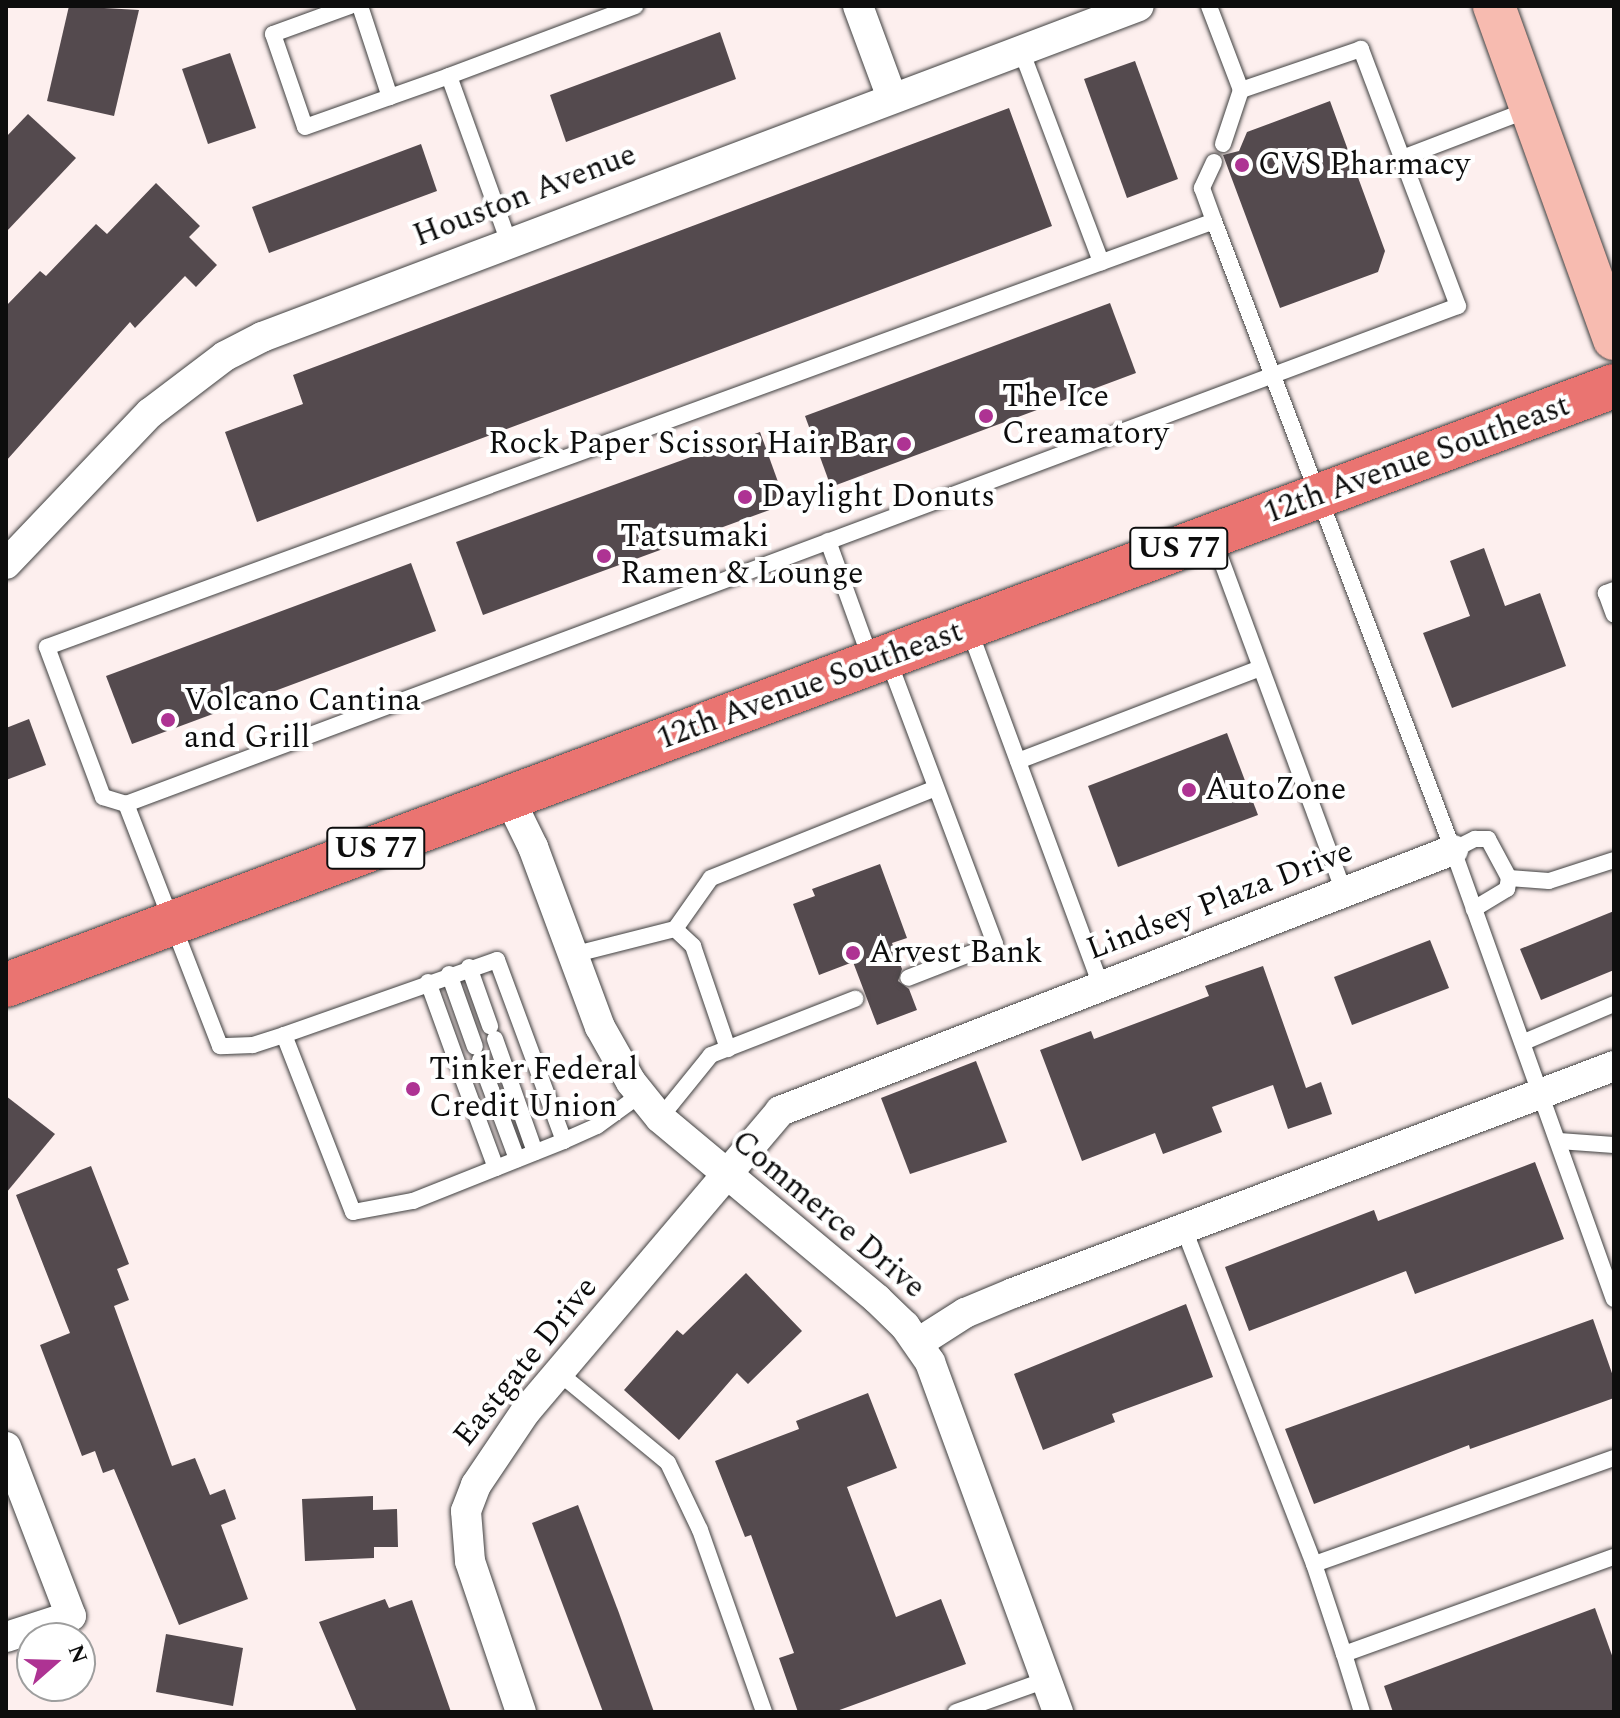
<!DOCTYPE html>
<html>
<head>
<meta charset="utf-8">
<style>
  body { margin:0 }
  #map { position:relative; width:1620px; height:1718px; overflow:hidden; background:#fdefee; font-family:Spectral,serif }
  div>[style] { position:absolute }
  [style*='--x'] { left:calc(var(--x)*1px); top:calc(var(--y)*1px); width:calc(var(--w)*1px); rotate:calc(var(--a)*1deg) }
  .building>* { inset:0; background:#544a4e }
  .roads { filter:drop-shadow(0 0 2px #404040) drop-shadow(0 0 2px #404040) }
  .service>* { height:16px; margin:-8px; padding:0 8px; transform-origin:8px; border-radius:8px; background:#fff }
  .minor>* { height:30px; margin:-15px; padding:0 15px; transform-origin:15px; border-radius:15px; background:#fff }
  .secondary>* { height:42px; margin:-21px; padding:0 21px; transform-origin:21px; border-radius:21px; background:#f7bbb0 }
  .primary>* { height:44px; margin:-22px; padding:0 22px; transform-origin:22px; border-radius:22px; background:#ea7471 }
  .dots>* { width:22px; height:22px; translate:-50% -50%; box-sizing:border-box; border:4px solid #fff; border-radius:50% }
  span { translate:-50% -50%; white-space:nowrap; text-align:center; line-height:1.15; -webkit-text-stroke:8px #fff; paint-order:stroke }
  .shield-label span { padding:2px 6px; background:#fff; border:2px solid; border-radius:6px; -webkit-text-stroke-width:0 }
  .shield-label { font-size:30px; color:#0d0d0d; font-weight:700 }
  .poi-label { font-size:32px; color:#0d0d0d }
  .left { translate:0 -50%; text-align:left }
  .right { translate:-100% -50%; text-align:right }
  .street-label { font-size:32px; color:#0d0d0d }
  .frame { position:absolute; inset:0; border:8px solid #0d0d0d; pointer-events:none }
  .north { position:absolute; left:16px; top:1622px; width:80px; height:80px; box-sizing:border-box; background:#fff; border:2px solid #9e9e9e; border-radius:50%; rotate:70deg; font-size:22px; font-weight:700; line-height:32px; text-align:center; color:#0d0d0d }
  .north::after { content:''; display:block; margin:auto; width:28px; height:36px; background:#ae3393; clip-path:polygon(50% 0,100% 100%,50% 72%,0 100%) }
</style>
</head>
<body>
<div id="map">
  <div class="building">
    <i style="clip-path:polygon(69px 6px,139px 10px,114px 116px,47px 101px)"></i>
    <i style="clip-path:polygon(720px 32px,736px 79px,566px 142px,550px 95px)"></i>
    <i style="clip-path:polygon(230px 53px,256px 128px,208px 144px,182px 69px)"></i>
    <i style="clip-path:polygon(1135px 61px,1178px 179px,1127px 198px,1084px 79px)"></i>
    <i style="clip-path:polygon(1330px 101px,1385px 251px,1378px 272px,1280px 308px,1223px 155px,1239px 151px,1247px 132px)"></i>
    <i style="clip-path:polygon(1009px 108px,1052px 226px,257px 522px,225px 432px,303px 404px,293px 375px)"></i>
    <i style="clip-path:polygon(28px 114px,76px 158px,6px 232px,6px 137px)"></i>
    <i style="clip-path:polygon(421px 144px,437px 191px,269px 253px,252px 207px)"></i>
    <i style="clip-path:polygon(156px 183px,200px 226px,189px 237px,217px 265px,196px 287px,185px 276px,135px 328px,130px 322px,6px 461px,6px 306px,40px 271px,46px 276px,96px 224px,107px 234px)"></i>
    <i style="clip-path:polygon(1110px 303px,1136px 373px,831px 487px,805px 416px)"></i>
    <i style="clip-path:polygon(760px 432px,786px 504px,483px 615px,456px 542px)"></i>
    <i style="clip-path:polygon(1484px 548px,1505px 606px,1540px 593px,1566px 666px,1452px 708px,1423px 633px,1470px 616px,1450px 561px)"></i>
    <i style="clip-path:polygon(411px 563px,436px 631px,132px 744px,106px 676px)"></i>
    <i style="clip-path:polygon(29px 719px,46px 765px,6px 780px,6px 728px)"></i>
    <i style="clip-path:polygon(1227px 733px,1258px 815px,1118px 867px,1088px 786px)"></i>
    <i style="clip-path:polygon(880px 864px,907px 938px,892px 943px,902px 969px,898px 981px,909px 989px,917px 1010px,877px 1025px,853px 962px,819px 975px,793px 904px,815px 896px,812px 889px)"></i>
    <i style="clip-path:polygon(1614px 911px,1614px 970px,1541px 1000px,1520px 949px)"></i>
    <i style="clip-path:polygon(1430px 940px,1449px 988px,1352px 1025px,1334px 977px)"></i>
    <i style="clip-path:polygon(1263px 966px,1306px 1088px,1321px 1082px,1332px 1114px,1288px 1129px,1273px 1085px,1212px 1107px,1222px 1132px,1163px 1154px,1155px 1133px,1082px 1161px,1040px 1050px,1091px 1031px,1094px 1039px,1209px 996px,1205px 986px)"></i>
    <i style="clip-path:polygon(976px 1061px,1007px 1142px,910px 1174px,881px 1098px)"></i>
    <i style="clip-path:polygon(6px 1096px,55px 1134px,6px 1193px)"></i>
    <i style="clip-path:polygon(1535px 1162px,1564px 1239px,1415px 1294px,1406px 1271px,1249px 1331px,1225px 1267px,1374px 1210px,1378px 1221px)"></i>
    <i style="clip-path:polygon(91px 1166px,129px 1264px,117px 1269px,129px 1300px,114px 1306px,172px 1466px,195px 1458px,210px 1495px,225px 1489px,236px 1519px,221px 1525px,248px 1599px,179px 1625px,114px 1469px,103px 1473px,95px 1451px,82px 1456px,40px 1345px,70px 1333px,16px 1195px)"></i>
    <i style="clip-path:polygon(746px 1273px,802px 1331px,748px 1384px,737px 1373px,679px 1440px,624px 1390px,677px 1330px,683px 1335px)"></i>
    <i style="clip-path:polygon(1186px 1304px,1213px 1377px,1112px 1414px,1115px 1422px,1043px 1450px,1014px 1374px)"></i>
    <i style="clip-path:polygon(1593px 1319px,1614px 1379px,1614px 1398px,1470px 1449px,1469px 1445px,1314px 1504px,1285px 1429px)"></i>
    <i style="clip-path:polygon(868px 1393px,897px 1468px,847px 1487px,896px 1617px,941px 1599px,966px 1664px,834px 1712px,798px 1712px,779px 1658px,794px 1653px,751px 1535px,745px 1537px,715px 1461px,799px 1429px,796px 1421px)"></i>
    <i style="clip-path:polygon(373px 1496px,373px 1510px,397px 1509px,398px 1547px,374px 1547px,374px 1558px,305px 1561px,302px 1499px)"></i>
    <i style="clip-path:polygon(578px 1505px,619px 1613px,654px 1712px,603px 1712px,532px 1523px)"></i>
    <i style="clip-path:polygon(385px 1599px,389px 1608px,412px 1600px,451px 1712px,357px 1712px,319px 1622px)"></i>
    <i style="clip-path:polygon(1595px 1608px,1614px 1661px,1614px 1712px,1393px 1712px,1384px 1686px)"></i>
    <i style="clip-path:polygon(166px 1634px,243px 1648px,233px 1706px,156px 1692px)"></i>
  </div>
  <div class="roads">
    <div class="service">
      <i style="--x:350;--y:6;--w:82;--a:160"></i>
      <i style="--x:273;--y:34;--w:98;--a:71"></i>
      <i style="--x:305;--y:127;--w:153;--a:-19.5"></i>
      <i style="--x:360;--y:6;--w:96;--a:71.8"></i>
      <i style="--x:1021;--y:50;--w:227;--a:69.3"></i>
      <i style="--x:1223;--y:144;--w:57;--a:-71.6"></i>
      <i style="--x:1402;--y:158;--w:137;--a:-20.9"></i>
      <i style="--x:1214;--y:162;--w:29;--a:115"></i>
      <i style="--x:1202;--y:188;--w:35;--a:70"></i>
      <i style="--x:508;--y:240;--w:174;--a:-109.8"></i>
      <i style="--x:449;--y:76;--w:199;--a:-20.6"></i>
      <i style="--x:1213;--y:538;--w:377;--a:69.7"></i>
      <i style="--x:828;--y:541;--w:127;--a:70.1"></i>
      <i style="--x:1614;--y:590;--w:9;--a:159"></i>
      <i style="--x:1606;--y:593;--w:23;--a:70"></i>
      <i style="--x:969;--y:629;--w:381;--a:69.7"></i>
      <i style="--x:888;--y:659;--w:304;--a:69.4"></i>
      <i style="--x:995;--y:944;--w:93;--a:158.7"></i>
      <i style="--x:1018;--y:761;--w:259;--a:-21"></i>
      <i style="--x:126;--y:804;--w:1422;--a:-20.5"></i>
      <i style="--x:1458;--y:306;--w:275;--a:-110.7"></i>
      <i style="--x:1361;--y:49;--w:127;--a:161.1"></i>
      <i style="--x:1241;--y:90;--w:90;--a:-110.9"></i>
      <i style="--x:1453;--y:850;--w:25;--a:-27"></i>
      <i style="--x:1475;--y:839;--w:13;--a:0"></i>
      <i style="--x:1488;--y:839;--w:44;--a:61.7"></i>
      <i style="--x:1509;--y:878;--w:11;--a:100"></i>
      <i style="--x:1507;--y:889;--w:39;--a:149"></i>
      <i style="--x:1509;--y:878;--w:40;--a:4.3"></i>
      <i style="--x:1549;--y:881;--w:68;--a:-17.9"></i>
      <i style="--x:675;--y:929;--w:25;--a:43"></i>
      <i style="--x:693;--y:946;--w:109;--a:71.2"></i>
      <i style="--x:572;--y:955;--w:106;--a:-14.2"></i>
      <i style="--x:675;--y:929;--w:62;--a:-54.8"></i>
      <i style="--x:711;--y:878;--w:242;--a:-21.8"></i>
      <i style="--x:469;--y:967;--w:63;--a:70.4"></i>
      <i style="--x:449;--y:974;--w:77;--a:70.4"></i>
      <i style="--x:428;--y:982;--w:88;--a:70.1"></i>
      <i style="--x:284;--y:1035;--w:190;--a:68.7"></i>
      <i style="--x:353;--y:1212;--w:61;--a:-10.4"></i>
      <i style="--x:413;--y:1201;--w:162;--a:-21.7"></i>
      <i style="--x:495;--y:1039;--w:120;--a:70.5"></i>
      <i style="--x:1524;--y:1042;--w:98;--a:-22.9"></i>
      <i style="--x:480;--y:1060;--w:106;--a:69.5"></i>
      <i style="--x:463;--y:1079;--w:95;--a:69.7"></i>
      <i style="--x:641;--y:1094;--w:54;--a:144"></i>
      <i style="--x:597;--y:1126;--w:36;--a:156"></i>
      <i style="--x:564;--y:1141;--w:193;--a:-110.3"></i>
      <i style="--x:497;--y:960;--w:226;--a:160.6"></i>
      <i style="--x:284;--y:1035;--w:33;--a:162"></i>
      <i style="--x:253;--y:1045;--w:33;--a:178"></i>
      <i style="--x:220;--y:1046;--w:260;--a:-111.2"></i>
      <i style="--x:126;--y:804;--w:24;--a:-163"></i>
      <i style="--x:103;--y:797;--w:160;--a:-110.5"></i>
      <i style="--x:47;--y:647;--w:1242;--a:-20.05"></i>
      <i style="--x:1214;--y:221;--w:673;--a:69.19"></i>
      <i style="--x:1453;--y:850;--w:477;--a:70.3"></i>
      <i style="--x:660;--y:1118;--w:81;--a:-51"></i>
      <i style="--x:711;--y:1055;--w:155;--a:-21.3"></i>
      <i style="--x:1559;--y:1141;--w:55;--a:4.2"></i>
      <i style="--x:1184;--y:1229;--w:359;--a:68.8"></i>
      <i style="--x:559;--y:1373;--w:141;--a:39.5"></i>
      <i style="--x:668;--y:1463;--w:74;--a:64.5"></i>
      <i style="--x:700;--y:1530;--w:193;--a:70.6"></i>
      <i style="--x:1614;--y:1458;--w:318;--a:160.5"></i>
      <i style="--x:1314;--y:1564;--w:95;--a:71.6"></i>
      <i style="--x:1344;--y:1654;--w:287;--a:-19.8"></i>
      <i style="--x:1344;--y:1654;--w:61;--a:72.8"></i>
      <i style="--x:956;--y:1712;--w:96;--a:-19.6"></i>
    </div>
    <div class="minor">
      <i style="--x:858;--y:6;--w:98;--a:69.7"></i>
      <i style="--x:6;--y:564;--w:209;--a:-46.4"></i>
      <i style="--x:150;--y:413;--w:94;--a:-37.2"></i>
      <i style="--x:225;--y:356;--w:42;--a:-27.2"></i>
      <i style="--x:262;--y:337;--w:937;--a:-20.68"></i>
      <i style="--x:509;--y:798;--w:55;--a:63.9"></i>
      <i style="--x:533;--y:847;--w:192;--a:69.6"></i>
      <i style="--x:600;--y:1027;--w:63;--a:60.6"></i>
      <i style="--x:631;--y:1082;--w:46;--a:51.1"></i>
      <i style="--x:660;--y:1118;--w:283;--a:39.8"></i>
      <i style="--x:877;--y:1299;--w:39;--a:44"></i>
      <i style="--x:905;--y:1326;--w:44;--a:55.2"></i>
      <i style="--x:930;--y:1362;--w:373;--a:69.9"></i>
      <i style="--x:918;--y:1343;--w:56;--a:-32.6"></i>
      <i style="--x:965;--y:1313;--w:52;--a:-22.6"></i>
      <i style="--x:1013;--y:1293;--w:642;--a:-20.69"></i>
      <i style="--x:6;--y:1447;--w:181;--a:69"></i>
      <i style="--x:71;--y:1616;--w:68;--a:162.1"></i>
      <i style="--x:521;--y:1712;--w:159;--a:-108.7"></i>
      <i style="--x:470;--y:1561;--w:50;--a:-94.6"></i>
      <i style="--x:466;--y:1511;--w:28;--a:-69"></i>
      <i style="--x:476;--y:1485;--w:89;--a:-56"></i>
      <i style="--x:526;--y:1411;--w:393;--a:-49.7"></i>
      <i style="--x:780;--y:1111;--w:722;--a:-21.2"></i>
    </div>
    <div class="secondary">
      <i style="--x:1494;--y:6;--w:354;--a:70.2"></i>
    </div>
    <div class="primary">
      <i style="--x:6;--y:985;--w:1716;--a:-20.43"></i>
    </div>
  </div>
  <div class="dots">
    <i style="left:1242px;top:165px;background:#ae3393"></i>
    <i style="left:986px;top:416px;background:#ae3393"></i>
    <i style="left:904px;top:444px;background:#ae3393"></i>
    <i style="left:745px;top:497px;background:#ae3393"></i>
    <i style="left:604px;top:556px;background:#ae3393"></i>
    <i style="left:168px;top:720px;background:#ae3393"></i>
    <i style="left:1189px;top:790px;background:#ae3393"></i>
    <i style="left:853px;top:953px;background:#ae3393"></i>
    <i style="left:413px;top:1089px;background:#ae3393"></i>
  </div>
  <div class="shield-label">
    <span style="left:1179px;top:548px">US 77</span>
    <span style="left:376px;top:848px">US 77</span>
  </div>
  <div class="poi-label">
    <span class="left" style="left:1258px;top:165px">CVS Pharmacy</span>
    <span class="left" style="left:1002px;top:416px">The Ice<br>Creamatory</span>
    <span class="right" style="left:888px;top:444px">Rock Paper Scissor Hair Bar</span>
    <span class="left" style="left:761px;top:497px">Daylight Donuts</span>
    <span class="left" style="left:620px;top:556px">Tatsumaki<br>Ramen &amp; Lounge</span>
    <span class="left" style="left:184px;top:720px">Volcano Cantina<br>and Grill</span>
    <span class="left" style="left:1205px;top:790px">AutoZone</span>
    <span class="left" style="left:869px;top:953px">Arvest Bank</span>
    <span class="left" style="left:429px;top:1089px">Tinker Federal<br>Credit Union</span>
  </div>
  <div class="street-label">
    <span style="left:525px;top:196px;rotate:-21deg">Houston Avenue</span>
    <span style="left:1417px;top:460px;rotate:-20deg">12th Avenue Southeast</span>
    <span style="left:810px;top:686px;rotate:-20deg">12th Avenue Southeast</span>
    <span style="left:1220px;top:901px;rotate:-21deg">Lindsey Plaza Drive</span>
    <span style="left:828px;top:1215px;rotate:40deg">Commerce Drive</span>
    <span style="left:526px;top:1362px;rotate:-51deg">Eastgate Drive</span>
  </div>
  <div class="frame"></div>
  <div class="north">N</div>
</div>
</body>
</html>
